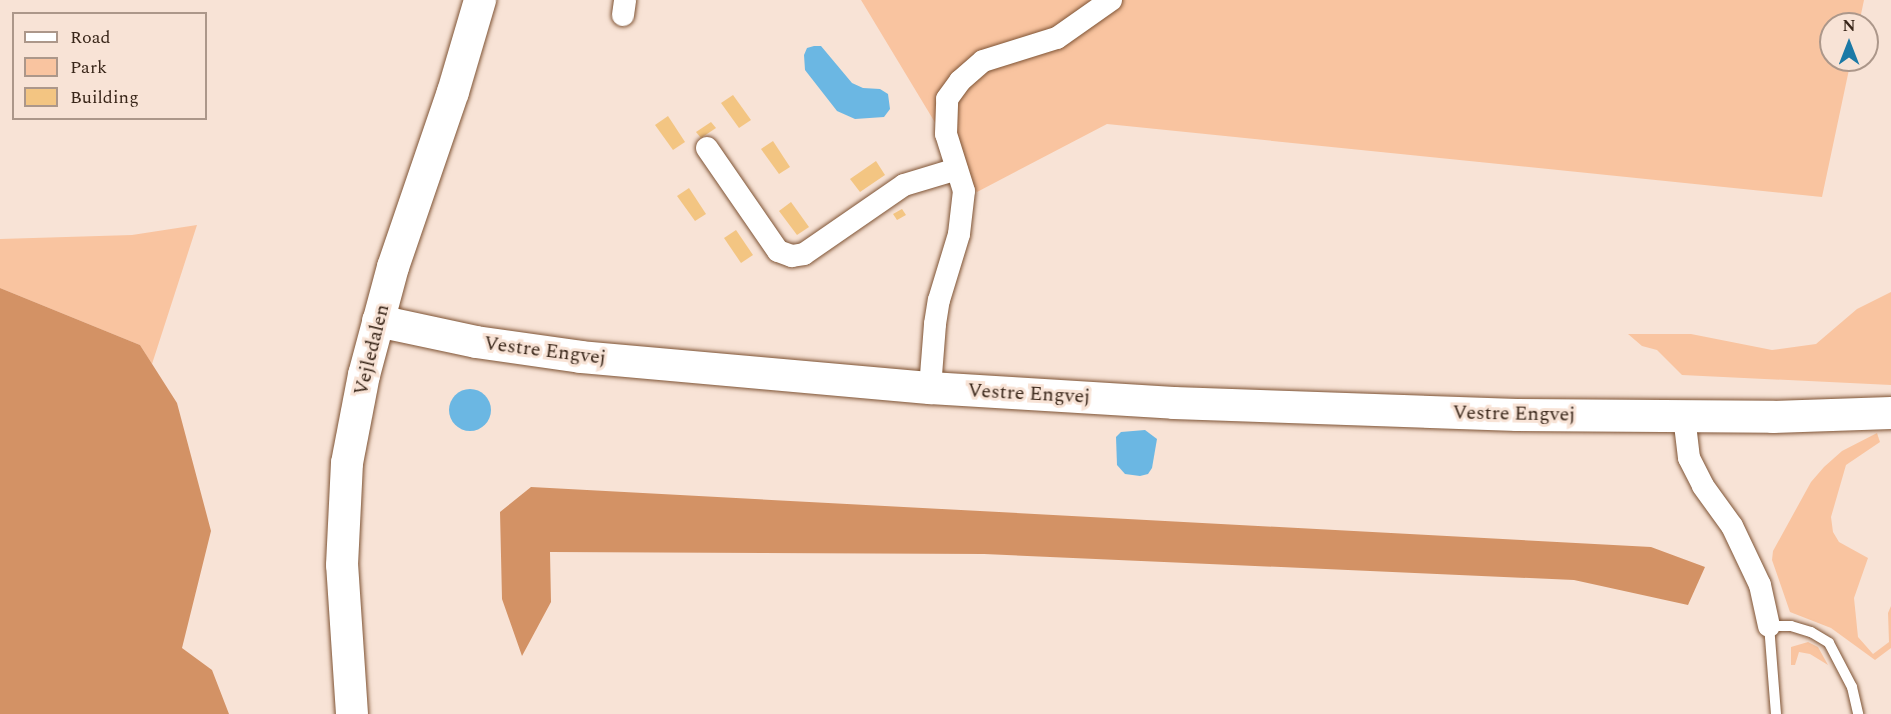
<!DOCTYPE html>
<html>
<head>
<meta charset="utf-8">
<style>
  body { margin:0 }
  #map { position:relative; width:1891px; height:714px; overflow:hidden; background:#f8e3d6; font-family:Spectral,serif }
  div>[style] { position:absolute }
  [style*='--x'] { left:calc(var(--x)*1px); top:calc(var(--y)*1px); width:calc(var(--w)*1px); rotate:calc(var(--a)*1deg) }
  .green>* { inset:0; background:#f9c4a0 }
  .forest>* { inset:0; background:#d39265 }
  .water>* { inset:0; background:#6bb7e3 }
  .round { border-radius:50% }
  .building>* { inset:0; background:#f3c582 }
  .roads { filter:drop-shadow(0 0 2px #7e5334) drop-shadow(0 0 2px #7e5334) }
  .lane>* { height:10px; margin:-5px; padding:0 5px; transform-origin:5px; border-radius:5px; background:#fff }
  .street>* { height:22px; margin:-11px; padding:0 11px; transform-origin:11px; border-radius:11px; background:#fff }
  .secondary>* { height:32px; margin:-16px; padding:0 16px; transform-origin:16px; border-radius:16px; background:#fff }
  span { translate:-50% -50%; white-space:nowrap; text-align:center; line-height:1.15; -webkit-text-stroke:6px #f8e3d6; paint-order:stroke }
  .street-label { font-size:20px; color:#392619 }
  .legend { position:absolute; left:12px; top:12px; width:195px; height:108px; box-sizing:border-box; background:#f8e3d6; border:2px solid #ac978a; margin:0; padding:8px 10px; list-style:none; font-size:18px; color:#392619 }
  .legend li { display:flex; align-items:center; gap:12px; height:30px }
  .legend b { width:30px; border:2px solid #ac978a }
  .north { position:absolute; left:1819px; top:12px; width:60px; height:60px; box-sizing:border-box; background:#f8e3d6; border:2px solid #ac978a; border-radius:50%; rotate:0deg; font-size:16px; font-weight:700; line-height:24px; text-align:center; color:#392619 }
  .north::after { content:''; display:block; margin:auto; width:21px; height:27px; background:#1b79a6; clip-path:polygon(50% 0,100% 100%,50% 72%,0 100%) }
</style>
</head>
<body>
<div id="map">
  <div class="green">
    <i style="clip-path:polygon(861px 0,1864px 0,1859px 24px,1831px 24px,1831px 60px,1851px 60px,1822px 197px,1107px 124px,977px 192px)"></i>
    <i style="clip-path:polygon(197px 225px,152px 364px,140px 345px,0 288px,0 239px,132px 235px)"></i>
    <i style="clip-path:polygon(1891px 292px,1891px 385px,1682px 375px,1657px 350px,1642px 346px,1628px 334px,1691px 334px,1772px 350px,1816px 344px,1857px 309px)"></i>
    <i style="clip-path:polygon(1877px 433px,1880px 442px,1846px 465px,1831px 517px,1833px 532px,1839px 542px,1868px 558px,1854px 598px,1858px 637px,1873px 654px,1889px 642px,1888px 613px,1891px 606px,1891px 648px,1875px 660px,1831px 628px,1790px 612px,1772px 560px,1773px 551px,1811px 482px,1824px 467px,1842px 451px)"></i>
    <i style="clip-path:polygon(1808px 642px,1818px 647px,1828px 665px,1810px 654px,1799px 652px,1795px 665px,1791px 665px,1791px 647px)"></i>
  </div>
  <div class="forest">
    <i style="clip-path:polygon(0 288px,140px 345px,177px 403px,211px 531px,182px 648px,212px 670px,229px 714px,0 714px)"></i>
    <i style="clip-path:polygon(531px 487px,1651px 547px,1705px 567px,1688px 605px,1574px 580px,984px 554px,550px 552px,551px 602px,522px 656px,502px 599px,500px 512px)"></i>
  </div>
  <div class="water">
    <i style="clip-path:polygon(814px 46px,821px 46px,852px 83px,863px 88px,880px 89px,888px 94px,890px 109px,884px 117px,855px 119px,837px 111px,805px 70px,804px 55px,807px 48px)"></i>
    <i class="round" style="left:449px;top:389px;width:42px;height:42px"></i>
    <i style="clip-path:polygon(1145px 430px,1157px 439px,1152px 468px,1148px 474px,1140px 476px,1125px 474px,1117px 465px,1116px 437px,1121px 432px)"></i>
  </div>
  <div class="building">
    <i style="clip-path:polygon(733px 95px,751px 120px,739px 128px,721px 103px)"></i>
    <i style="clip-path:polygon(668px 116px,685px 142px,673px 150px,655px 125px)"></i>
    <i style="clip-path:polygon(711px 122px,716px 128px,701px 138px,696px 132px)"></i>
    <i style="clip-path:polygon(773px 141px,790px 167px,779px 174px,761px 149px)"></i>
    <i style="clip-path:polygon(876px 161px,885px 175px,860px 192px,850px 179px)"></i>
    <i style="clip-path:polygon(689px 188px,706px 214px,695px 221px,677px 196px)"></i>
    <i style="clip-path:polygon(791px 202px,809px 227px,797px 235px,779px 211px)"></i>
    <i style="clip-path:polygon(902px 209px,906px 215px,897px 220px,893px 214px)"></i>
    <i style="clip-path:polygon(736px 230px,753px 255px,741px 263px,724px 238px)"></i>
  </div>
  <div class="roads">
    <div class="lane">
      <i style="--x:1776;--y:714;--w:88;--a:-94.5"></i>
      <i style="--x:1769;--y:626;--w:22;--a:0"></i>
      <i style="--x:1791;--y:626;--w:21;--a:17"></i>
      <i style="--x:1811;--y:632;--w:21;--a:31"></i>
      <i style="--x:1829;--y:643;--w:50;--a:62.4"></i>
      <i style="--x:1852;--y:687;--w:28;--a:77"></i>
    </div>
    <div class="street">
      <i style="--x:623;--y:15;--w:15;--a:-82"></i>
      <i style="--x:707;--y:148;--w:125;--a:55.4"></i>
      <i style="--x:778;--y:251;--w:15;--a:20"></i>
      <i style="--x:792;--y:256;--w:12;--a:-9"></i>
      <i style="--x:804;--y:254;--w:121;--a:-34.6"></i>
      <i style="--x:904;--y:185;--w:55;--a:-16.8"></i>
      <i style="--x:930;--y:388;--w:64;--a:-85.5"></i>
      <i style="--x:935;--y:324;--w:24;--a:-81"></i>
      <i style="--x:939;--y:300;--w:69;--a:-73.1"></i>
      <i style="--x:959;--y:234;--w:43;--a:-83.4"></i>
      <i style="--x:964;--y:191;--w:60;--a:-107.5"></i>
      <i style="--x:946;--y:134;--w:35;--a:-88"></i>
      <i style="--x:947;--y:99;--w:22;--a:-54"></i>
      <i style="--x:960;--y:81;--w:30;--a:-41"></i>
      <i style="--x:983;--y:61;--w:77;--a:-17.3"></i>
      <i style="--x:1057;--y:38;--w:66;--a:-35.1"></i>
      <i style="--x:1684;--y:416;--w:42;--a:83.2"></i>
      <i style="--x:1689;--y:458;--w:31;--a:63"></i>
      <i style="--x:1703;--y:486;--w:49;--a:54.1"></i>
      <i style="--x:1732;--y:526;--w:65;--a:64.6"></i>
      <i style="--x:1760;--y:585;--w:42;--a:77.6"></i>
    </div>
    <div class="secondary">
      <i style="--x:378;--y:321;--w:100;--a:12.1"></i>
      <i style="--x:476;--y:342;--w:106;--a:8.1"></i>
      <i style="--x:581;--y:357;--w:350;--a:5.1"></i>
      <i style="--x:930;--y:388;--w:244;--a:3.5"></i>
      <i style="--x:1174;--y:403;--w:343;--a:2"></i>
      <i style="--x:1517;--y:415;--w:256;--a:0.4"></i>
      <i style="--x:1773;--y:417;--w:118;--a:-1.9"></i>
      <i style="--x:352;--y:714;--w:149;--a:-93.8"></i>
      <i style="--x:342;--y:565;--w:102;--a:-87.2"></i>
      <i style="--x:347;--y:463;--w:90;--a:-79.1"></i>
      <i style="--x:364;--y:375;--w:112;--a:-75"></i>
      <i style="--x:393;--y:267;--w:185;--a:-71.1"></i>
      <i style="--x:453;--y:92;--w:96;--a:-73.6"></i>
    </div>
  </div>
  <div class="street-label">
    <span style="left:372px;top:350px;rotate:-76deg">Vejledalen</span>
    <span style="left:545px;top:351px;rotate:7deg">Vestre Engvej</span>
    <span style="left:1029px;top:394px;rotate:3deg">Vestre Engvej</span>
    <span style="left:1514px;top:414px;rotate:1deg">Vestre Engvej</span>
  </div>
  <ul class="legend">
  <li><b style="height:8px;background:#fff"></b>Road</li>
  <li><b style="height:16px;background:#f9c4a0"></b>Park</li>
  <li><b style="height:16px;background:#f3c582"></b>Building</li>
  </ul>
  <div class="north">N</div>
</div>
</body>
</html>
